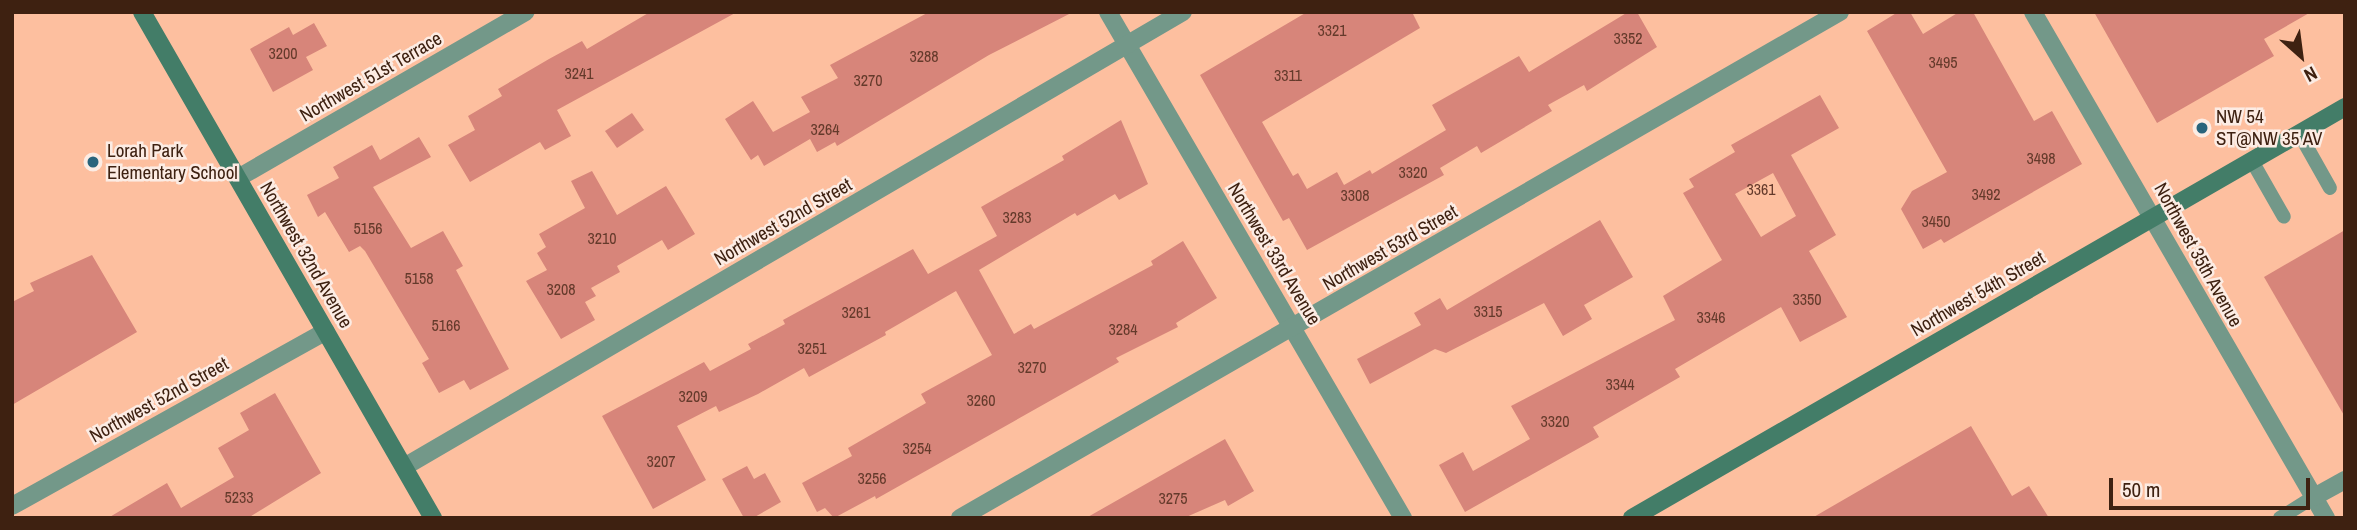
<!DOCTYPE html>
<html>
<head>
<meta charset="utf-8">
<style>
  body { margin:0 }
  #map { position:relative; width:2357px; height:530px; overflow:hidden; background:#fdbf9f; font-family:"Archivo Narrow",sans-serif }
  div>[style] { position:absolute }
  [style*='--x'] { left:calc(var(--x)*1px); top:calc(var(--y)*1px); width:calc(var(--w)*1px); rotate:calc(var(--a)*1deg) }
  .building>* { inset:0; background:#d7857a }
  .service>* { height:14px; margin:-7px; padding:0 7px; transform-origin:7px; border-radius:7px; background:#739889 }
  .minor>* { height:18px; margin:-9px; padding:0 9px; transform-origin:9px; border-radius:9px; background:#739889 }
  .secondary>* { height:18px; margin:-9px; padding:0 9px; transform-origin:9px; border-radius:9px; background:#437d68 }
  .dots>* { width:19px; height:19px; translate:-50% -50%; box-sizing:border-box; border:4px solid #fcece4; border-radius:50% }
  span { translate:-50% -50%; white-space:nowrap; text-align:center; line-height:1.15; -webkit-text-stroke:5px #fcece4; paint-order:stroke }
  .number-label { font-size:16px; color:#643a2b }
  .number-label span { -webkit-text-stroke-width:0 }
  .street-label { font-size:19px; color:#3e2111 }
  .poi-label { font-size:19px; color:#3e2111 }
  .left { translate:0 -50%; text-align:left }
  .frame { position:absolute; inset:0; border:14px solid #3e2111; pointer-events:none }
  .north { position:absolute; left:2266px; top:21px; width:70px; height:70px; -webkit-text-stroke:5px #fcece4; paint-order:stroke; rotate:152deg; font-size:19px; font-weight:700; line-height:28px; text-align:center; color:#3e2111 }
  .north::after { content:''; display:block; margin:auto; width:24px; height:32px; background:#3e2111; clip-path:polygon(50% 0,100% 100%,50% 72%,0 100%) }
  .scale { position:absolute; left:2109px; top:478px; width:201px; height:32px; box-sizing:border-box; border:4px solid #3e2111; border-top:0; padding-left:9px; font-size:21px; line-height:24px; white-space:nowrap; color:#3e2111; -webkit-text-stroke:5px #fcece4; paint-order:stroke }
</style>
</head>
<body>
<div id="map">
  <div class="building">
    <i style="clip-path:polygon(650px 12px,737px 12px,557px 110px,571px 136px,545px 150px,540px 142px,470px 182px,448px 145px,475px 130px,468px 116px,502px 96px,498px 89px,549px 59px,582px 41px,587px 49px)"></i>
    <i style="clip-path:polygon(929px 12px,1073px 12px,989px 55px,837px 146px,835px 142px,817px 152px,810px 139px,764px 166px,758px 155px,751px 160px,725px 119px,753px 101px,773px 132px,810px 112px,801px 97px,838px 78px,830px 65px)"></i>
    <i style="clip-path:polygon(1307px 12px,1412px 12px,1420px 28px,1262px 122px,1293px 176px,1298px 173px,1307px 189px,1337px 172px,1344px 185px,1370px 170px,1372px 174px,1446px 130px,1432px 105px,1519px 56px,1529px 72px,1628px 12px,1637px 12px,1657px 47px,1587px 91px,1584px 85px,1548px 105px,1552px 111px,1481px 153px,1477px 146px,1440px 168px,1444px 175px,1307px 250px,1289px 218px,1283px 221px,1200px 75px)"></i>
    <i style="clip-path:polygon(1898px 12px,1910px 12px,1923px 34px,1959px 12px,1973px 12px,2034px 121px,2052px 111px,2082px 164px,1944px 243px,1941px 239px,1923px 249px,1901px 209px,1912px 191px,1947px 172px,1867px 31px)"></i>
    <i style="clip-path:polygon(2094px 12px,2311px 12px,2264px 39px,2274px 56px,2157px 123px)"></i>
    <i style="clip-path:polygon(314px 23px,327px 46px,306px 57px,313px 70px,273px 92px,250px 49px,289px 27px,293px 35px)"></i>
    <i style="clip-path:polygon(evenodd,1820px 95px,1839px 128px,1791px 155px,1836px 235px,1809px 251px,1847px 317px,1800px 342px,1781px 307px,1675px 369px,1680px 377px,1593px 427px,1599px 437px,1465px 512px,1439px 465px,1463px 452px,1473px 471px,1530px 439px,1511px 406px,1675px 320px,1663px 296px,1722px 260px,1683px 193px,1694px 187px,1689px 179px,1735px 152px,1731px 145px,1820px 95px,1773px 173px,1796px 216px,1761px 237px,1735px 194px,1773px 173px)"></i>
    <i style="clip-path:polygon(632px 113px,644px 130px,617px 148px,605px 131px)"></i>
    <i style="clip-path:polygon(1121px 120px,1148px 184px,1119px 200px,1115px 194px,1077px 216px,1075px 213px,979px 270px,1014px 334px,1031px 324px,1034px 329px,1153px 265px,1151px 261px,1183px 241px,1217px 298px,1176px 323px,1178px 327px,1116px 358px,1119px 362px,876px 499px,875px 496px,834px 518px,825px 508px,817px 512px,802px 483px,852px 456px,848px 448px,926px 403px,921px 394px,992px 355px,956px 291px,885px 332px,886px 335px,809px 377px,804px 368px,758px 394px,719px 412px,716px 406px,677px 426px,706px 480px,653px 509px,602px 416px,704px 362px,710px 371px,751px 349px,748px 344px,785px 324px,783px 320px,913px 249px,928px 274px,997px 236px,981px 207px,1064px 160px,1062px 156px)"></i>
    <i style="clip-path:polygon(419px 137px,431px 157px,373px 187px,411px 248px,443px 231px,463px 266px,456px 270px,509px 369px,470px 390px,464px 380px,439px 393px,422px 363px,429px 359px,365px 251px,360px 246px,349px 252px,325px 212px,318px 217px,307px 195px,339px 178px,333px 167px,372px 145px,380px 160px)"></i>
    <i style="clip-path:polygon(592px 171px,617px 215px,666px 186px,695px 234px,668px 250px,662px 240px,617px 266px,620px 272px,591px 288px,596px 296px,585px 302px,595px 320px,561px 339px,526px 281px,547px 270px,537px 253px,546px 247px,539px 234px,585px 208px,571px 181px)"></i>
    <i style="clip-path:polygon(1600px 220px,1633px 277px,1584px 305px,1592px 319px,1563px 336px,1544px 303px,1446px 353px,1435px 349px,1370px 384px,1357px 359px,1421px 325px,1414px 313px,1440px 298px,1447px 310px)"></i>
    <i style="clip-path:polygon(2345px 230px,2345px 417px,2264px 277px)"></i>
    <i style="clip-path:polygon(92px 255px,137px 332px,12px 405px,12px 302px,34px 291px,30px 283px)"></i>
    <i style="clip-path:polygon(275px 393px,321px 473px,248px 518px,108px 518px,167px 483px,181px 508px,234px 477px,218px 448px,249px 430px,240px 413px)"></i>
    <i style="clip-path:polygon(1971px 426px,2012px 496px,2029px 486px,2049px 518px,1812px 518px)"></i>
    <i style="clip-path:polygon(1225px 439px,1254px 491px,1228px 506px,1225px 500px,1184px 518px,1086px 518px)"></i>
    <i style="clip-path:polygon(747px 466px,754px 479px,765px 473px,781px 502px,753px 518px,744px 518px,722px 479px)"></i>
  </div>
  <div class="service">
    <i style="--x:2299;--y:133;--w:63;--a:60.6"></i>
    <i style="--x:2252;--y:161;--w:64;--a:60.3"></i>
    <i style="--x:2280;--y:518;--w:40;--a:-32"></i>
  </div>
  <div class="minor">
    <i style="--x:1108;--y:12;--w:586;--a:59.76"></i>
    <i style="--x:2033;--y:12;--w:585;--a:59.93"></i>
    <i style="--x:238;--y:178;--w:332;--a:-30"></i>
    <i style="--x:404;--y:467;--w:902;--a:-30.29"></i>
    <i style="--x:2314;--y:497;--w:35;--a:-29"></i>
    <i style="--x:12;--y:506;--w:359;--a:-29.1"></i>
    <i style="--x:960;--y:518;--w:1015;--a:-29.9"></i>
  </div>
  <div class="secondary">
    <i style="--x:142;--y:12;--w:584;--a:60.1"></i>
    <i style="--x:1632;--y:518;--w:823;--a:-29.96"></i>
  </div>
  <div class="dots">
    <i style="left:2202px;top:128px;background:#29647c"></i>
    <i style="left:93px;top:162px;background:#29647c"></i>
  </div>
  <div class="number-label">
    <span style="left:1332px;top:30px">3321</span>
    <span style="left:1628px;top:38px">3352</span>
    <span style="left:283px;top:53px">3200</span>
    <span style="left:924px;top:56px">3288</span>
    <span style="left:1943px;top:62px">3495</span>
    <span style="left:579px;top:73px">3241</span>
    <span style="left:1288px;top:75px">3311</span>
    <span style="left:868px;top:80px">3270</span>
    <span style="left:825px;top:129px">3264</span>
    <span style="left:2041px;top:158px">3498</span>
    <span style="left:1413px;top:172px">3320</span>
    <span style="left:1761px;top:189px">3361</span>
    <span style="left:1986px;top:194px">3492</span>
    <span style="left:1355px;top:195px">3308</span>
    <span style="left:1017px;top:217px">3283</span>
    <span style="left:1936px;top:221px">3450</span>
    <span style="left:368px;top:228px">5156</span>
    <span style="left:602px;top:238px">3210</span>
    <span style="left:419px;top:278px">5158</span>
    <span style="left:561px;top:289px">3208</span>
    <span style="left:1807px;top:299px">3350</span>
    <span style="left:1488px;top:311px">3315</span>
    <span style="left:856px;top:312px">3261</span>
    <span style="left:1711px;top:317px">3346</span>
    <span style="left:446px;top:325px">5166</span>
    <span style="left:1123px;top:329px">3284</span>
    <span style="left:812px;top:348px">3251</span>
    <span style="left:1032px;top:367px">3270</span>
    <span style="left:1620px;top:384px">3344</span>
    <span style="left:693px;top:396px">3209</span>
    <span style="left:981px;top:400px">3260</span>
    <span style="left:1555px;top:421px">3320</span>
    <span style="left:917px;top:448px">3254</span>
    <span style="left:661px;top:461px">3207</span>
    <span style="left:872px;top:478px">3256</span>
    <span style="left:239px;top:497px">5233</span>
    <span style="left:1173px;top:498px">3275</span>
  </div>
  <div class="street-label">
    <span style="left:371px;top:77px;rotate:-30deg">Northwest 51st Terrace</span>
    <span style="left:783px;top:222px;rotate:-30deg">Northwest 52nd Street</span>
    <span style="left:1390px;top:248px;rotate:-30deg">Northwest 53rd Street</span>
    <span style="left:1274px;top:254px;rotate:59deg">Northwest 33rd Avenue</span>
    <span style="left:306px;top:255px;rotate:60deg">Northwest 32nd Avenue</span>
    <span style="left:2198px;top:255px;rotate:61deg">Northwest 35th Avenue</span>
    <span style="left:1978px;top:294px;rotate:-30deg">Northwest 54th Street</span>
    <span style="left:159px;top:400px;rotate:-29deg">Northwest 52nd Street</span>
  </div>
  <div class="poi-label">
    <span class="left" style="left:2216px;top:128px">NW 54<br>ST@NW 35 AV</span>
    <span class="left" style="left:107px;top:162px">Lorah Park<br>Elementary School</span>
  </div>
  <div class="frame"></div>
  <div class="north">N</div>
  <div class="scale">50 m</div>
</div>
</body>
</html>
